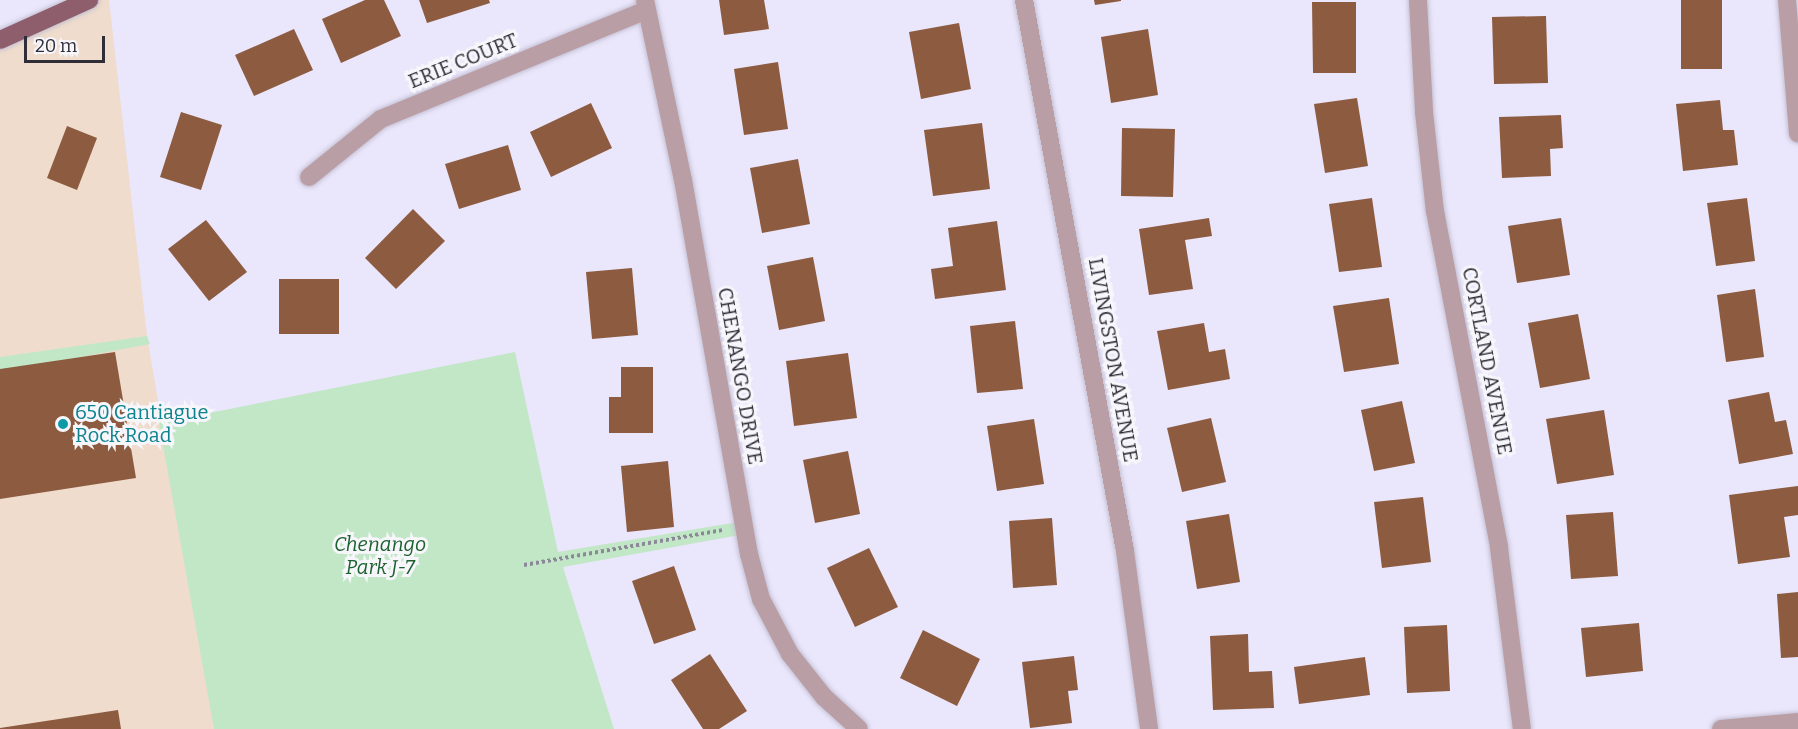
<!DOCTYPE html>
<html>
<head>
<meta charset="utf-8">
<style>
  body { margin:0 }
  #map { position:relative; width:1798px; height:729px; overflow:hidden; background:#eae6fb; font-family:Bitter,serif }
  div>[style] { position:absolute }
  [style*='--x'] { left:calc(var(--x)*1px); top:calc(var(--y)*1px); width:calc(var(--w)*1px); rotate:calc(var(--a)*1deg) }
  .industrial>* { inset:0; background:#efdccc }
  .green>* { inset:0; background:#c2e7c7 }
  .building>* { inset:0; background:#8c5b40 }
  .path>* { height:4px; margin-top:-2px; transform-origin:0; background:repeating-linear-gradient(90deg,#8b8898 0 3px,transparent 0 6px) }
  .roads { filter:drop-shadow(0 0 2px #c5c1d4) drop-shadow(0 0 2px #c5c1d4) }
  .street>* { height:18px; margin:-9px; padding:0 9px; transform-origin:9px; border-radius:9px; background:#ba9ea5 }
  .primary>* { height:18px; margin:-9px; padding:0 9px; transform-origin:9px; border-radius:9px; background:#8e5e6c }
  .dots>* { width:16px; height:16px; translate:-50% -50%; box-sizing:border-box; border:3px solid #f7f6fb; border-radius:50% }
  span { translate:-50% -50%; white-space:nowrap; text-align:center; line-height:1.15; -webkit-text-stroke:6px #f7f6fb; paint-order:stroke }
  .street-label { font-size:20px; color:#2f2d37 }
  .culture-label { font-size:20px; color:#0d838f }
  .left { translate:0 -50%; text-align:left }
  .park-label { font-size:20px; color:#1c622f; font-style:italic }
  .scale { position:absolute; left:24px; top:36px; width:81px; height:27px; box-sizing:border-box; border:3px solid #2f2d37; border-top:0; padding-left:8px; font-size:18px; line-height:21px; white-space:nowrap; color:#2f2d37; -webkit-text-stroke:4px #f7f6fb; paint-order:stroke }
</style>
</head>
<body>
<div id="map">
  <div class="industrial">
    <i style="clip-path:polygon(91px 0,109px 0,147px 336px,214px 729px,0 729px,0 44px)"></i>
  </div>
  <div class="green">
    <i style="clip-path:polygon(147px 336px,150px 344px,0 372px,0 357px)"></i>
    <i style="clip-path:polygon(515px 352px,558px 552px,738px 522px,740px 535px,563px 567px,614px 729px,214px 729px,159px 423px)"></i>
  </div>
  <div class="building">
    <i style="clip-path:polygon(365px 0,384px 0,401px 36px,341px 63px,322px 19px)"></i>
    <i style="clip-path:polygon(419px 0,489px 0,490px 3px,427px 23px)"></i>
    <i style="clip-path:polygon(719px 0,764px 0,769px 29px,724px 35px)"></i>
    <i style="clip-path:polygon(1094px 0,1121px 0,1121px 1px,1095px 5px)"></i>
    <i style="clip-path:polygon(1681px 0,1722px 0,1722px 69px,1681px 69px)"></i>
    <i style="clip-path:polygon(1312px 2px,1356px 2px,1356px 73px,1313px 73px)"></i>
    <i style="clip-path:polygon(1546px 16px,1548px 83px,1494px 84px,1492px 17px)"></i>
    <i style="clip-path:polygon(959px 23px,971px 89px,921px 99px,909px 32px)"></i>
    <i style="clip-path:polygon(294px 29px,313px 70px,254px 96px,235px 55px)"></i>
    <i style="clip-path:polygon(1148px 29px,1158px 95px,1111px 103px,1101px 37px)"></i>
    <i style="clip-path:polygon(778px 62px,788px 129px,744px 135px,734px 69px)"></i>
    <i style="clip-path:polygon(1357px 98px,1368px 166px,1325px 173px,1314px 104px)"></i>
    <i style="clip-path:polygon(1720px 100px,1723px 130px,1734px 130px,1738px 165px,1683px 171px,1676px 104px)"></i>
    <i style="clip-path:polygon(591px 103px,612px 148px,551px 177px,530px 132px)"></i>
    <i style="clip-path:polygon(181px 112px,222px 125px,201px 190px,160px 177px)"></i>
    <i style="clip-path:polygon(1561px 115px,1563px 148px,1550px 149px,1551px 176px,1502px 178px,1499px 117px)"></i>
    <i style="clip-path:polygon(982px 123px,990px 189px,933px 196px,924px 130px)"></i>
    <i style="clip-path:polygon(67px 126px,97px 138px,77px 190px,47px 178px)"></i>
    <i style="clip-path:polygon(1122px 128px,1175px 129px,1173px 197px,1121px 196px)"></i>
    <i style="clip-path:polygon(508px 145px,521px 190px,459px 209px,445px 164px)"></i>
    <i style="clip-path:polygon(798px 159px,810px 224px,762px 233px,750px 168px)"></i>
    <i style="clip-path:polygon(1372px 198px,1382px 267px,1339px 272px,1329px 204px)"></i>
    <i style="clip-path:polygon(1747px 198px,1755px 261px,1716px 266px,1707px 203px)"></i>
    <i style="clip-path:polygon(413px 209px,445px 241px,396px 289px,365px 258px)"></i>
    <i style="clip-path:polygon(1209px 218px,1212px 236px,1185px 240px,1193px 289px,1149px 295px,1139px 229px)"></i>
    <i style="clip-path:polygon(1561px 218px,1570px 275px,1517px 283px,1508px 226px)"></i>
    <i style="clip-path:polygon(206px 220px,247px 272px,209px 301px,168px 249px)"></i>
    <i style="clip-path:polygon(997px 221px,1006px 290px,935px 299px,931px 269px,953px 266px,948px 228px)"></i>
    <i style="clip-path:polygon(813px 257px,825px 321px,779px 330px,767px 266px)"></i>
    <i style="clip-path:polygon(632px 268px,638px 335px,592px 339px,586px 272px)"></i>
    <i style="clip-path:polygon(279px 279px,339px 279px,339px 334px,279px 334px)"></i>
    <i style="clip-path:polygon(1755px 289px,1764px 357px,1726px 362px,1717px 295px)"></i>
    <i style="clip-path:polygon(1389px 298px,1399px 364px,1344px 372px,1333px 306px)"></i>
    <i style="clip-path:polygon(1578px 314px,1590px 379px,1540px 388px,1528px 323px)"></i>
    <i style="clip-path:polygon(1015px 321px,1023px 389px,977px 393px,970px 326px)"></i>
    <i style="clip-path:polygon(1204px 323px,1209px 352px,1225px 349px,1230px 379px,1168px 390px,1157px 331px)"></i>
    <i style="clip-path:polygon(115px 352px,136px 478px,0 499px,0 369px)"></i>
    <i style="clip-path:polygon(848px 353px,857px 418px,794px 426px,786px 361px)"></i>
    <i style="clip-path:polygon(621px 367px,653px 367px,653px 433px,609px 433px,609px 397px,621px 397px)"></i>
    <i style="clip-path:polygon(1769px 392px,1775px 422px,1786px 420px,1793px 454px,1739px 464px,1728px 400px)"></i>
    <i style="clip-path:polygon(1402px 401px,1415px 463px,1374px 471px,1361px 410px)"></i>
    <i style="clip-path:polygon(1604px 410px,1614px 475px,1557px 484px,1546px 419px)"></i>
    <i style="clip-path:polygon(1211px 418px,1226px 482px,1182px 492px,1167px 428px)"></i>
    <i style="clip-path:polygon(1034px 419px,1044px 484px,997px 491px,987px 426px)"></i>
    <i style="clip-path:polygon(848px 451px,860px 514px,815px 523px,803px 460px)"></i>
    <i style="clip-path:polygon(668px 461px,674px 527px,627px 532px,621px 466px)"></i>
    <i style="clip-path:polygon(1798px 486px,1798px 515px,1784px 517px,1790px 557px,1738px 564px,1729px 495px)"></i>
    <i style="clip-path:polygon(1423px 497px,1431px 562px,1382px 568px,1374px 502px)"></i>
    <i style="clip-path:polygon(1613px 512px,1618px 576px,1571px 579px,1566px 515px)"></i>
    <i style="clip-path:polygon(1229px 514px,1240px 582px,1197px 589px,1186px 521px)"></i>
    <i style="clip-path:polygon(1052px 518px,1057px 585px,1013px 588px,1009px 521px)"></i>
    <i style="clip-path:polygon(869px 548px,898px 607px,855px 627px,827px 568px)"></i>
    <i style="clip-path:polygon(674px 566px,696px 630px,654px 644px,632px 581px)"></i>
    <i style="clip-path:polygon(1798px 592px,1798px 657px,1781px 658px,1777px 594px)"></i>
    <i style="clip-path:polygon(1639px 623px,1643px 671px,1586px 677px,1581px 628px)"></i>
    <i style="clip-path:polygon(1447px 625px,1450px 691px,1407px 693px,1404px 627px)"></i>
    <i style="clip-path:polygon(923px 630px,980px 659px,957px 706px,900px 678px)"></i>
    <i style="clip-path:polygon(1248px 634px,1249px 672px,1272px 671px,1274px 708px,1213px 710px,1210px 636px)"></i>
    <i style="clip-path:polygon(710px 654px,747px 711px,719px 729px,703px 729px,671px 680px)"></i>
    <i style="clip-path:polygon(1074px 656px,1078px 690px,1068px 691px,1072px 723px,1030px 728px,1022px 662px)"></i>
    <i style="clip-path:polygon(1365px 657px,1370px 695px,1299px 704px,1294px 667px)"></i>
    <i style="clip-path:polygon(118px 710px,121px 729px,0 729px,0 728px)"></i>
  </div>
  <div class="path">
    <i style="--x:524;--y:565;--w:201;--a:-10"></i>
  </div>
  <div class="roads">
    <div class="street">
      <i style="--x:645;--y:0;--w:184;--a:78.1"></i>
      <i style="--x:683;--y:180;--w:380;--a:80"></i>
      <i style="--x:749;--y:554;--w:47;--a:75.1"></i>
      <i style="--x:761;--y:599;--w:62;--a:62.2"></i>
      <i style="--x:790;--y:654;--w:55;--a:51.7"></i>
      <i style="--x:824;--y:697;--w:47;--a:42.4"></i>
      <i style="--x:1024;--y:0;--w:560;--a:79.61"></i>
      <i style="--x:1125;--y:551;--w:180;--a:82.3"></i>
      <i style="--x:1418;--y:0;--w:112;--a:86.9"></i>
      <i style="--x:1424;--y:112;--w:100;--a:83.7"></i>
      <i style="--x:1435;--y:211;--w:343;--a:79.2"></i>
      <i style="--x:1499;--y:548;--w:182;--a:82.8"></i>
      <i style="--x:1787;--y:0;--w:134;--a:85.3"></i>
      <i style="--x:309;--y:177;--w:92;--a:-38.9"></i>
      <i style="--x:381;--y:119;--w:287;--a:-22.3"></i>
      <i style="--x:1721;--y:729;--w:77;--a:-5.2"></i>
    </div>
    <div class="primary">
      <i style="--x:0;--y:40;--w:98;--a:-24.2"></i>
    </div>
  </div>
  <div class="dots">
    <i style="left:63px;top:424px;background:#0f9aa8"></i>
  </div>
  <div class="street-label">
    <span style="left:463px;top:61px;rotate:-22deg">ERIE COURT</span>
    <span style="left:1113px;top:360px;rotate:80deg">LIVINGSTON AVENUE</span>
    <span style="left:1487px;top:361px;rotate:79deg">CORTLAND AVENUE</span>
    <span style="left:740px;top:376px;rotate:80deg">CHENANGO DRIVE</span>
  </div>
  <div class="culture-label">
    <span class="left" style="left:75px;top:424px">650 Cantiague<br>Rock Road</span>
  </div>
  <div class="park-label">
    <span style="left:380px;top:556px">Chenango<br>Park J-7</span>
  </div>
  <div class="scale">20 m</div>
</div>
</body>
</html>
